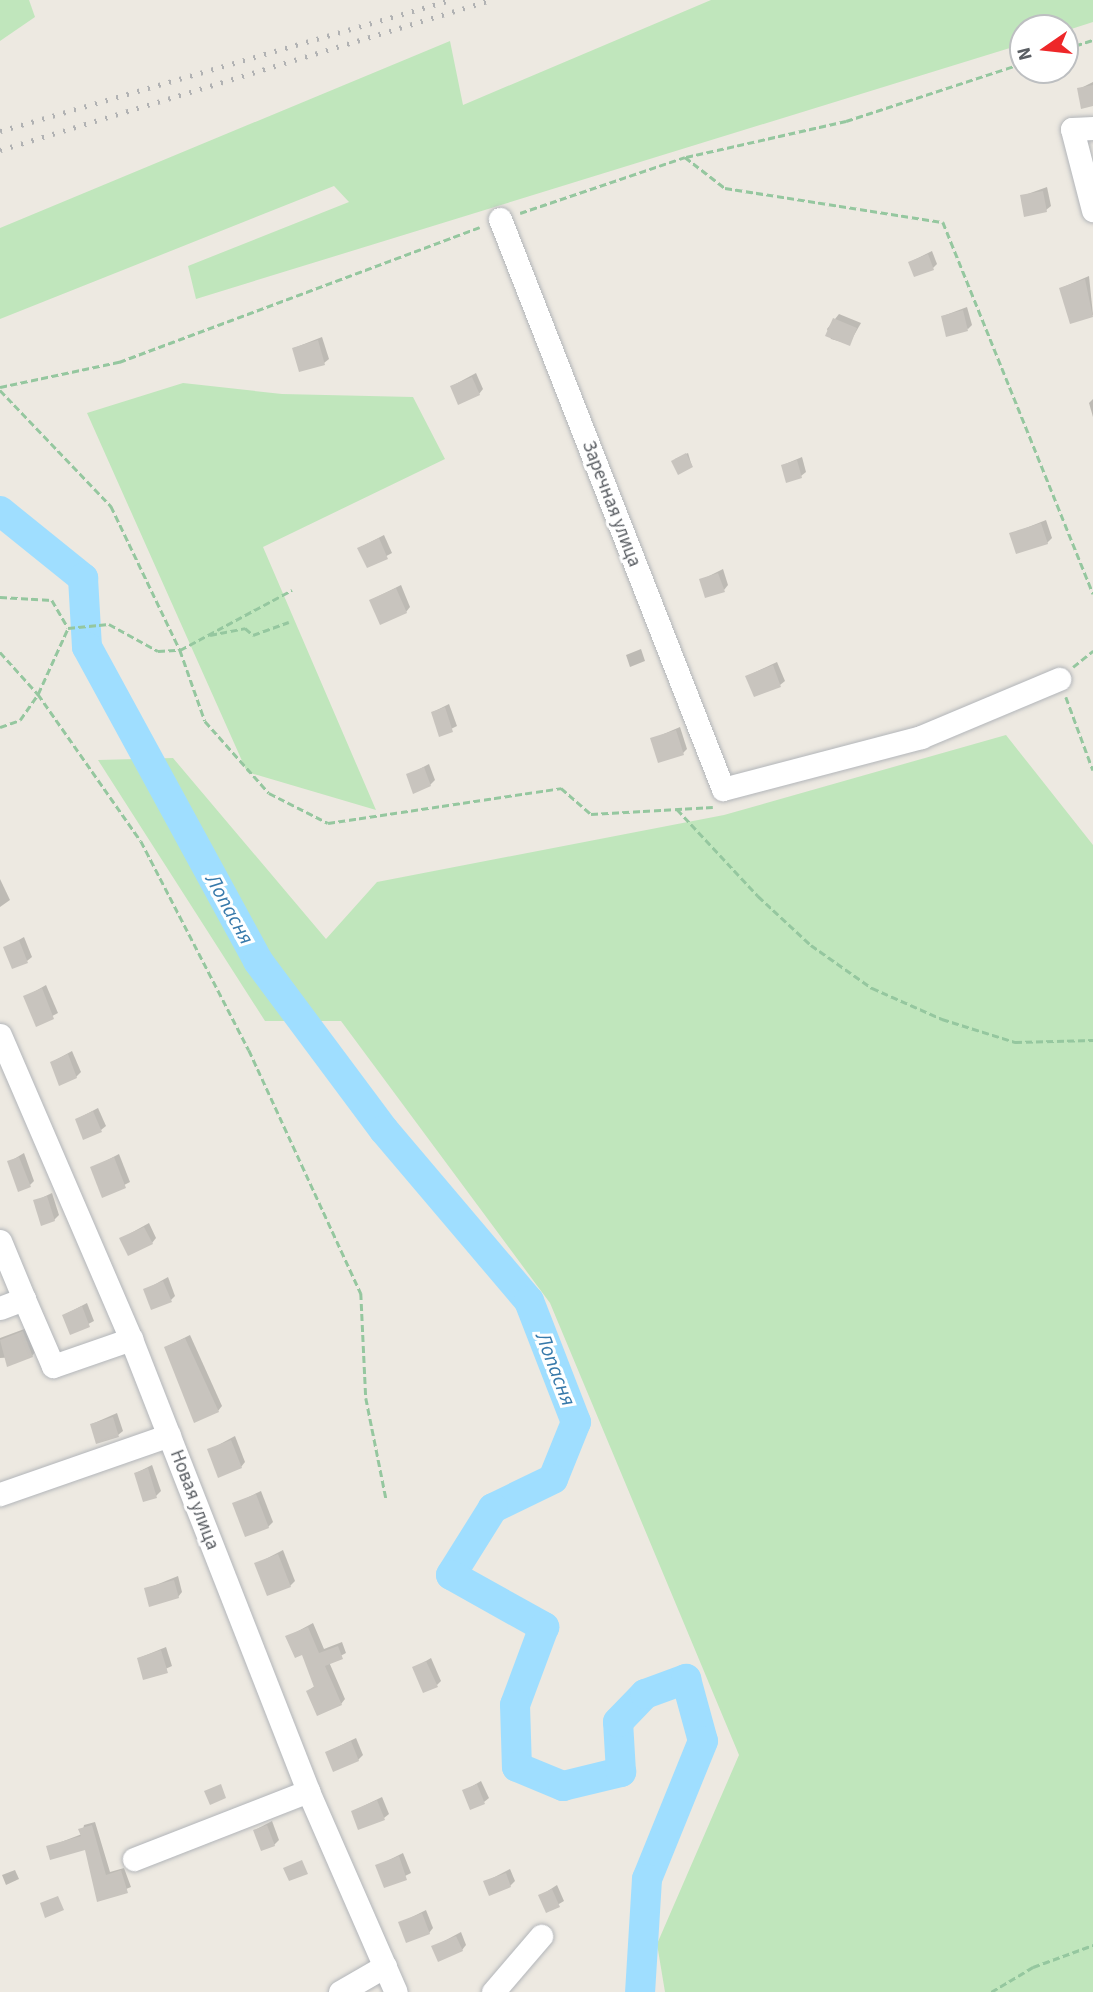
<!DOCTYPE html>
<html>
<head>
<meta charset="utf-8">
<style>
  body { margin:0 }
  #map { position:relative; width:1093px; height:1992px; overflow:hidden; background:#ede9e1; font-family:"Source Sans 3",sans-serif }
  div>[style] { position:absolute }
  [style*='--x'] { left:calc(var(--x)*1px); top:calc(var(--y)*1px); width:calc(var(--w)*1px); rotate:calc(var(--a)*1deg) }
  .green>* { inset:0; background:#c0e6bc }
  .shadow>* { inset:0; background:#0003 }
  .river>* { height:30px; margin:-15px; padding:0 15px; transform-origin:15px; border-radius:15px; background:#9fdeff }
  .building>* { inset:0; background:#c8c4be }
  .path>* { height:2.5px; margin-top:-1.25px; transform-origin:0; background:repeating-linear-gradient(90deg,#95c79f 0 7px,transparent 0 10.5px) }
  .roads { filter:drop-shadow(0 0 2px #b2b5b9) drop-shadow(0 0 2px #b2b5b9) }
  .minor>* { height:23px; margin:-11.5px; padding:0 11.5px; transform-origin:11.5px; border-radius:11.5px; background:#fff }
  .rail>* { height:5px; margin-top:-2.5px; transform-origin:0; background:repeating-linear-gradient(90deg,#b1b2b3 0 2px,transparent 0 11px) }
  span { translate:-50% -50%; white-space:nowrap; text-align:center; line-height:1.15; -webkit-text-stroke:6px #fff; paint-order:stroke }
  .street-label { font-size:19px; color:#5a5e63 }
  .water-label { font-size:21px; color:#387aab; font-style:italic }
  .north { position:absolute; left:1009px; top:14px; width:70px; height:70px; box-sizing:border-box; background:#fff; border:2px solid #bdbfc1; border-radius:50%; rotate:256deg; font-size:19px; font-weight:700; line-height:28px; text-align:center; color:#5a5e63 }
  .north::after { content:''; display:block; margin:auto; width:24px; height:32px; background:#ee2729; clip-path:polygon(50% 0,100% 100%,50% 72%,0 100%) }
</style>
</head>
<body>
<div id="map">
  <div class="green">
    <i style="clip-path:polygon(0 0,29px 0,35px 17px,0 41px)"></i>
    <i style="clip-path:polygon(711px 0,1093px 0,1093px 22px,1065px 31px,1023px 28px,1023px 44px,196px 299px,188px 266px,349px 202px,334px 186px,0 319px,0 228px,450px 41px,463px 105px)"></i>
    <i style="clip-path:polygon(183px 383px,282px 394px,413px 397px,445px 459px,263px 547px,376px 810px,247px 772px,87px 413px)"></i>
    <i style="clip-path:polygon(1006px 735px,1093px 845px,1093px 1992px,665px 1992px,657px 1944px,739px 1755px,550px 1303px,341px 1021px,265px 1021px,98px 760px,173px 758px,326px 939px,377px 882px,724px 815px)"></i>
  </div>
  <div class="shadow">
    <i style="clip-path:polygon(1093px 82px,1093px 104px,1079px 89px)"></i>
    <i style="clip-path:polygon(1047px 187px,1051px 206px,1046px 210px,1022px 196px)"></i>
    <i style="clip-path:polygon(932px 251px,937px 264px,933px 268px,910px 262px)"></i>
    <i style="clip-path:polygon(1089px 276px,1093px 315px,1071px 322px,1061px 288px)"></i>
    <i style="clip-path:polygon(967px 307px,972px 325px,968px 329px,943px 316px)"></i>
    <i style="clip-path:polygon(839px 314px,861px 323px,849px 344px,831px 339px,827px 329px)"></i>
    <i style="clip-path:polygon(322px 337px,329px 359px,324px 363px,294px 348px)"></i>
    <i style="clip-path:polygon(476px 373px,483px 389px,479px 394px,452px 386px)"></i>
    <i style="clip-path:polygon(1093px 399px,1093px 417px,1089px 403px)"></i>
    <i style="clip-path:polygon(688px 453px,692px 466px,675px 459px)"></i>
    <i style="clip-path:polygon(802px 457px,806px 472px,801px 476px,783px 465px)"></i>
    <i style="clip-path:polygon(1046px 520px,1052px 538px,1047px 543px,1011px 534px)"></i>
    <i style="clip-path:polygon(384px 535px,392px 553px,368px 566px,359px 548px)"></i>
    <i style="clip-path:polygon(723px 569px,728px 585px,724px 590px,701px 580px)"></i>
    <i style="clip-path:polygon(401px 585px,410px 607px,406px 612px,371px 600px)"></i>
    <i style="clip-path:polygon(641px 649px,645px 661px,630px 667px,626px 655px)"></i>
    <i style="clip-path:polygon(777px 662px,785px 681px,780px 685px,747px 676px)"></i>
    <i style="clip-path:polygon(449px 704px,457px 726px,441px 734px,433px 712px)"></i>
    <i style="clip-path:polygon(680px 727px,687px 749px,683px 753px,652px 739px)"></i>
    <i style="clip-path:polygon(429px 764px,435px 780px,430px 785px,408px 775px)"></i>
    <i style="clip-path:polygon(0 879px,10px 900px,0 907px)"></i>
    <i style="clip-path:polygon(24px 937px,32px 957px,27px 961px,5px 948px)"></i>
    <i style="clip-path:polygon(46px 985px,58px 1013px,37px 1024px,25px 997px)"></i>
    <i style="clip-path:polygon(72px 1051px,81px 1072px,76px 1077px,52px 1062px)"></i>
    <i style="clip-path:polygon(98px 1108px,106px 1126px,101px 1130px,77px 1119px)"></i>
    <i style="clip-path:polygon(24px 1153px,34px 1181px,30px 1185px,9px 1162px)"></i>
    <i style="clip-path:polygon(119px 1154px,130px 1182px,103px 1196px,92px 1168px)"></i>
    <i style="clip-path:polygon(52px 1193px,59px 1215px,54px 1220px,35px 1201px)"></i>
    <i style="clip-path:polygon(149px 1223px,156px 1238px,152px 1243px,122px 1238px)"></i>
    <i style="clip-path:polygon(168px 1277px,175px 1296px,171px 1300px,145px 1290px)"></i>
    <i style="clip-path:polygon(87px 1303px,94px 1321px,71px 1333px,64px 1315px)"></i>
    <i style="clip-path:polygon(27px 1328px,36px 1351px,32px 1356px,0 1358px,0 1338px)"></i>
    <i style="clip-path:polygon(190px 1335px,222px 1406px,218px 1411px,166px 1347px)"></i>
    <i style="clip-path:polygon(117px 1413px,123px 1431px,118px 1435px,92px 1424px)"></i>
    <i style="clip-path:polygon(235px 1436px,245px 1462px,241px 1467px,209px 1450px)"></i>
    <i style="clip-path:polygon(152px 1465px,161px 1491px,156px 1496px,136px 1473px)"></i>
    <i style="clip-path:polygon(261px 1491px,273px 1522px,268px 1527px,234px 1504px)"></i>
    <i style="clip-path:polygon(283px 1550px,295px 1581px,290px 1586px,256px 1564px)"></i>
    <i style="clip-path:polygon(178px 1576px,182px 1592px,178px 1597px,146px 1589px)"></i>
    <i style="clip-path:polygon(313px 1623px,324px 1649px,342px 1642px,346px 1653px,329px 1662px,345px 1699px,341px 1704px,308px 1691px,316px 1685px,303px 1652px,287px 1637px)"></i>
    <i style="clip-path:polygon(166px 1647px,172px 1666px,145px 1678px,139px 1658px)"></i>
    <i style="clip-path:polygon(431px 1658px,441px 1681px,437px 1685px,414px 1668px)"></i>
    <i style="clip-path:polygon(356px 1738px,363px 1755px,358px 1760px,327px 1752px)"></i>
    <i style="clip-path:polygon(481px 1781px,489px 1798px,484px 1802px,464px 1791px)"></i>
    <i style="clip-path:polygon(382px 1797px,389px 1814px,384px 1818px,353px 1811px)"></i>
    <i style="clip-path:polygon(272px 1821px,279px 1840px,274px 1845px,255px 1830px)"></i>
    <i style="clip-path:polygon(95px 1822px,110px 1872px,124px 1868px,131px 1887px,99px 1900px,86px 1848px,48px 1847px,82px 1834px,84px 1825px)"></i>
    <i style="clip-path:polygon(403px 1853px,411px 1873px,385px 1886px,377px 1866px)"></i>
    <i style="clip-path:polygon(510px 1869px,515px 1881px,510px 1886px,485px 1882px)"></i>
    <i style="clip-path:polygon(15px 1870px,19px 1879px,6px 1885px,2px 1875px)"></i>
    <i style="clip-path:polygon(557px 1885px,564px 1901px,547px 1911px,540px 1896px)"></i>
    <i style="clip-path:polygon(426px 1910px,433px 1928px,429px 1933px,400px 1923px)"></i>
    <i style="clip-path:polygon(461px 1932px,466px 1945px,462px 1950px,433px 1947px)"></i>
  </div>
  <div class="river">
    <i style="--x:0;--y:511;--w:107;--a:38.9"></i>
    <i style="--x:83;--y:578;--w:69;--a:86.7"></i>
    <i style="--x:87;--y:647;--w:358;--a:61.4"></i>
    <i style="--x:258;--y:961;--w:211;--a:53.3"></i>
    <i style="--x:384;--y:1130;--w:224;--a:49.7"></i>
    <i style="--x:529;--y:1301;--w:130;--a:68.8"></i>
    <i style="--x:576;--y:1422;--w:61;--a:112"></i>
    <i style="--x:553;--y:1479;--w:67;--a:154.2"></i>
    <i style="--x:493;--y:1508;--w:79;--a:122.1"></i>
    <i style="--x:451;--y:1575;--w:107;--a:29.2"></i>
    <i style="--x:544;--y:1627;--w:83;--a:110.4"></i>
    <i style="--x:515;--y:1705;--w:62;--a:88.2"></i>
    <i style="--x:517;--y:1767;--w:50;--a:22.4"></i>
    <i style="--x:563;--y:1786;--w:60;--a:-13.6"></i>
    <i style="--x:621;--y:1772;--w:50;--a:-93.4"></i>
    <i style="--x:618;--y:1722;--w:39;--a:-46"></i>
    <i style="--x:645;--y:1694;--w:44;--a:-20.1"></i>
    <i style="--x:686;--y:1679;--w:64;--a:74.7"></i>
    <i style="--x:703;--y:1741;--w:149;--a:112.1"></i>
    <i style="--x:647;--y:1879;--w:113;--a:93.5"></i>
  </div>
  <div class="building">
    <i style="clip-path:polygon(1093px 85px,1093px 106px,1081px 109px,1077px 88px)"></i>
    <i style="clip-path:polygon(1043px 191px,1047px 212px,1024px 217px,1020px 195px)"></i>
    <i style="clip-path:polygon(928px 254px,934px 270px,914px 277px,908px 262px)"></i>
    <i style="clip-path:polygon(1085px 279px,1093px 317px,1070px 324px,1059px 288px)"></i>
    <i style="clip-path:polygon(963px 310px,968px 331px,946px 337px,941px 316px)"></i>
    <i style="clip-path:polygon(833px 318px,857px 328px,850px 346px,825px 336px)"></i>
    <i style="clip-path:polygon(318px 340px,325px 365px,299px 372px,292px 348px)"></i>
    <i style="clip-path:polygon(472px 377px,480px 395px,458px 405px,450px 386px)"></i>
    <i style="clip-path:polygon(686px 453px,693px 467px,678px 475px,671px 461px)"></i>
    <i style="clip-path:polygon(797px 460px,802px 478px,786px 483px,781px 465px)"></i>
    <i style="clip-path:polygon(1041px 523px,1048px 544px,1016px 554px,1009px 533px)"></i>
    <i style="clip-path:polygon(379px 538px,388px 559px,367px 568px,357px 548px)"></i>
    <i style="clip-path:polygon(718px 573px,725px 592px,705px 598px,699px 579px)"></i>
    <i style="clip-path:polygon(396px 588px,407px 613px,380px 625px,369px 600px)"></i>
    <i style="clip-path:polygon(773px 665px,781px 687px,754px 697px,745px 676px)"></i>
    <i style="clip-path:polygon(445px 707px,453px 732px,439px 737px,431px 712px)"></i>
    <i style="clip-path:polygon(676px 730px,684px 755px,658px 763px,650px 738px)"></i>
    <i style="clip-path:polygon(424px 767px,431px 786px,413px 794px,406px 774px)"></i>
    <i style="clip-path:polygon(19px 940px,28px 963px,12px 969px,3px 947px)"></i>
    <i style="clip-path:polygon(42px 988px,54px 1019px,36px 1027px,23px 996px)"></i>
    <i style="clip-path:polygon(68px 1054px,77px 1078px,59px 1086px,50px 1062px)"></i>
    <i style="clip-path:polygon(93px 1111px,102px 1132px,83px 1140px,75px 1119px)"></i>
    <i style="clip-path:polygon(19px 1157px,31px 1187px,18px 1192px,7px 1161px)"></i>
    <i style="clip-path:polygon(114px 1157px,126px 1188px,102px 1198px,90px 1167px)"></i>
    <i style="clip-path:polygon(47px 1196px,55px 1221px,41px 1226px,33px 1200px)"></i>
    <i style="clip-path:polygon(144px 1227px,153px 1244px,128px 1256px,119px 1238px)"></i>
    <i style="clip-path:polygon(163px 1281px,172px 1302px,151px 1310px,143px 1289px)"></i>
    <i style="clip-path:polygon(82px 1306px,90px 1327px,70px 1335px,62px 1315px)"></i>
    <i style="clip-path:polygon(23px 1331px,33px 1357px,7px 1367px,0 1340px)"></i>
    <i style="clip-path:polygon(185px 1338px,219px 1412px,194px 1423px,164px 1347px)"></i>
    <i style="clip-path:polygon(113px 1417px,119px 1437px,96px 1444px,90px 1424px)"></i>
    <i style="clip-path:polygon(231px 1440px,242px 1468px,218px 1478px,207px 1449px)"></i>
    <i style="clip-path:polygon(148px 1468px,157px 1498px,143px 1502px,134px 1473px)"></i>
    <i style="clip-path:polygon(256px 1494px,269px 1528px,245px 1537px,232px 1503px)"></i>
    <i style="clip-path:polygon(278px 1554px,291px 1587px,267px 1596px,254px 1563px)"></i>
    <i style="clip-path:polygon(174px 1580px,179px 1598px,149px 1607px,144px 1588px)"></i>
    <i style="clip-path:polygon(308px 1627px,319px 1653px,338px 1646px,343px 1659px,325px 1666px,342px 1705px,317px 1716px,306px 1691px,314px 1687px,302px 1655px,295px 1658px,285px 1636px)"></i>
    <i style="clip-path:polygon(161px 1650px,168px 1673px,143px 1680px,137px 1658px)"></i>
    <i style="clip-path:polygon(426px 1661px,438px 1687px,423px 1693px,412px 1667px)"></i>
    <i style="clip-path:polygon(351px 1741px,359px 1761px,333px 1772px,325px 1752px)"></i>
    <i style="clip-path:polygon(221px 1784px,226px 1798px,210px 1805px,204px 1791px)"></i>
    <i style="clip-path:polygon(477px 1784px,485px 1804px,470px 1810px,462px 1790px)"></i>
    <i style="clip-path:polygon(377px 1800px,385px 1820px,358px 1830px,351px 1811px)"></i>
    <i style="clip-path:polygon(92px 1825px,106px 1875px,121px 1870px,128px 1893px,97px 1902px,85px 1850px,50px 1860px,46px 1846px,81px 1836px,78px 1829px)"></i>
    <i style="clip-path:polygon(267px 1825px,275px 1846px,261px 1851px,253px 1830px)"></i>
    <i style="clip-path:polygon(399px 1856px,407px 1880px,384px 1888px,375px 1865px)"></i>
    <i style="clip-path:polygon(302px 1860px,308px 1874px,289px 1881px,283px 1868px)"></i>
    <i style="clip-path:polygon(506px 1873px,511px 1887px,489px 1896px,483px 1881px)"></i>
    <i style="clip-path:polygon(552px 1889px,560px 1907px,546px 1913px,538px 1895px)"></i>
    <i style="clip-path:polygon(58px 1896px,64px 1910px,45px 1918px,40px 1903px)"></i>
    <i style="clip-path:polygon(422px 1913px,430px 1934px,406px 1943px,398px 1922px)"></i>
    <i style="clip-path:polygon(456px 1936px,463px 1951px,438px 1962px,431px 1946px)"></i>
  </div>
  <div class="path">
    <i style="--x:1065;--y:49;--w:29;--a:-18"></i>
    <i style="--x:686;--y:157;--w:164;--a:-12.7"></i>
    <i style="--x:846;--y:121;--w:186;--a:-18.1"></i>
    <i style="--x:520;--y:213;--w:174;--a:-18.7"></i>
    <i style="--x:685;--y:157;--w:51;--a:37.8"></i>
    <i style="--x:725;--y:188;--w:221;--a:8.9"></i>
    <i style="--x:943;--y:222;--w:401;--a:68"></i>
    <i style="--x:0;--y:387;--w:122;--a:-11.9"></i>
    <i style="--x:119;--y:362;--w:385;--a:-20.5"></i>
    <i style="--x:0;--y:390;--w:161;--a:46.3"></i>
    <i style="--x:111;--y:506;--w:160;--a:64.4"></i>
    <i style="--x:180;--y:650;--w:75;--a:70.6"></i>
    <i style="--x:205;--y:721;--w:96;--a:48.4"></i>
    <i style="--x:269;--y:793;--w:66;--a:27"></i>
    <i style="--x:328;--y:823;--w:236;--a:-8.5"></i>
    <i style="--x:561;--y:788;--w:40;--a:41"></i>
    <i style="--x:591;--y:814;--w:122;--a:-3.3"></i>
    <i style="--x:0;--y:597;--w:52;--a:3.3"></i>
    <i style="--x:52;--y:600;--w:32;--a:60"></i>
    <i style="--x:68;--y:628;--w:41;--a:-5.6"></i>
    <i style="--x:109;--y:624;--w:56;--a:28.9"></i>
    <i style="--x:158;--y:651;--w:22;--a:-3"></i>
    <i style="--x:180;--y:650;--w:127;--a:-28.2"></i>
    <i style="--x:210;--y:635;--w:36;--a:-11"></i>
    <i style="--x:245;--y:628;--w:11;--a:41"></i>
    <i style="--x:253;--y:635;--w:38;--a:-20"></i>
    <i style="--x:0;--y:652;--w:57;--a:47.9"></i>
    <i style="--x:38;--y:694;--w:179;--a:55"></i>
    <i style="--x:141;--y:841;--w:235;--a:62.7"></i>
    <i style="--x:249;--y:1050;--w:268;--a:65.3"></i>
    <i style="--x:361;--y:1293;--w:105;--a:87.3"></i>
    <i style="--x:366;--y:1398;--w:102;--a:78.7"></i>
    <i style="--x:1073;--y:667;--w:26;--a:-39"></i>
    <i style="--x:1066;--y:697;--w:78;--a:69.7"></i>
    <i style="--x:0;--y:727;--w:21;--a:-19"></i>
    <i style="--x:20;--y:720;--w:32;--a:-55"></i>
    <i style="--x:38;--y:694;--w:72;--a:-65.6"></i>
    <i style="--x:677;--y:809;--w:119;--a:47"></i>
    <i style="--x:758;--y:896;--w:72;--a:42.8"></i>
    <i style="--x:811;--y:945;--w:75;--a:35.2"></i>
    <i style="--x:872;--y:988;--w:77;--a:23.9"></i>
    <i style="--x:942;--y:1019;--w:77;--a:17.5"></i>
    <i style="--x:1015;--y:1042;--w:78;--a:-1.5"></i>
    <i style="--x:991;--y:1992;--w:49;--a:-30.8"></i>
    <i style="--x:1033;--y:1967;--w:64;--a:-20.1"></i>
  </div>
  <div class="roads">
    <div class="minor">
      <i style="--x:1093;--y:128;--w:21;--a:177"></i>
      <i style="--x:1072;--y:129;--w:84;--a:75.5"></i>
      <i style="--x:500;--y:219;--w:612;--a:68.63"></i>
      <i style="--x:723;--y:789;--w:205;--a:-14.7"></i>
      <i style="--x:921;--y:737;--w:150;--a:-22.8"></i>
      <i style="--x:0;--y:1035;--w:331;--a:66.7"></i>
      <i style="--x:131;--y:1339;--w:485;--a:68.6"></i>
      <i style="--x:308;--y:1791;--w:219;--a:66.4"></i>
      <i style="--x:0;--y:1241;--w:63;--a:67.5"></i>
      <i style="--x:0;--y:1308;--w:26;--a:-21"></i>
      <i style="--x:24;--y:1299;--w:73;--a:66.6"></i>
      <i style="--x:53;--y:1366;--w:83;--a:-19.1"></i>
      <i style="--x:0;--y:1494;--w:179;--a:-19.2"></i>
      <i style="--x:134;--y:1859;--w:187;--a:-21.3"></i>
      <i style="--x:340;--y:1992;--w:52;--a:-30"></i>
      <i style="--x:493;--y:1992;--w:74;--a:-49.4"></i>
    </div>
  </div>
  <div class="rail">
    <i style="--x:0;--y:131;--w:470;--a:-16.2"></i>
    <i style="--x:0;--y:150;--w:513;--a:-16.99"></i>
  </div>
  <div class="street-label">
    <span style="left:611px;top:504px;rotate:69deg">Заречная улица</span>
    <span style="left:194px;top:1500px;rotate:69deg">Новая улица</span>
  </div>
  <div class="water-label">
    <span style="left:230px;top:909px;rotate:61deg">Лопасня</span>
    <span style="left:556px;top:1369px;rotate:69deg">Лопасня</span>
  </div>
  <div class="north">N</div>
</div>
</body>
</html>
